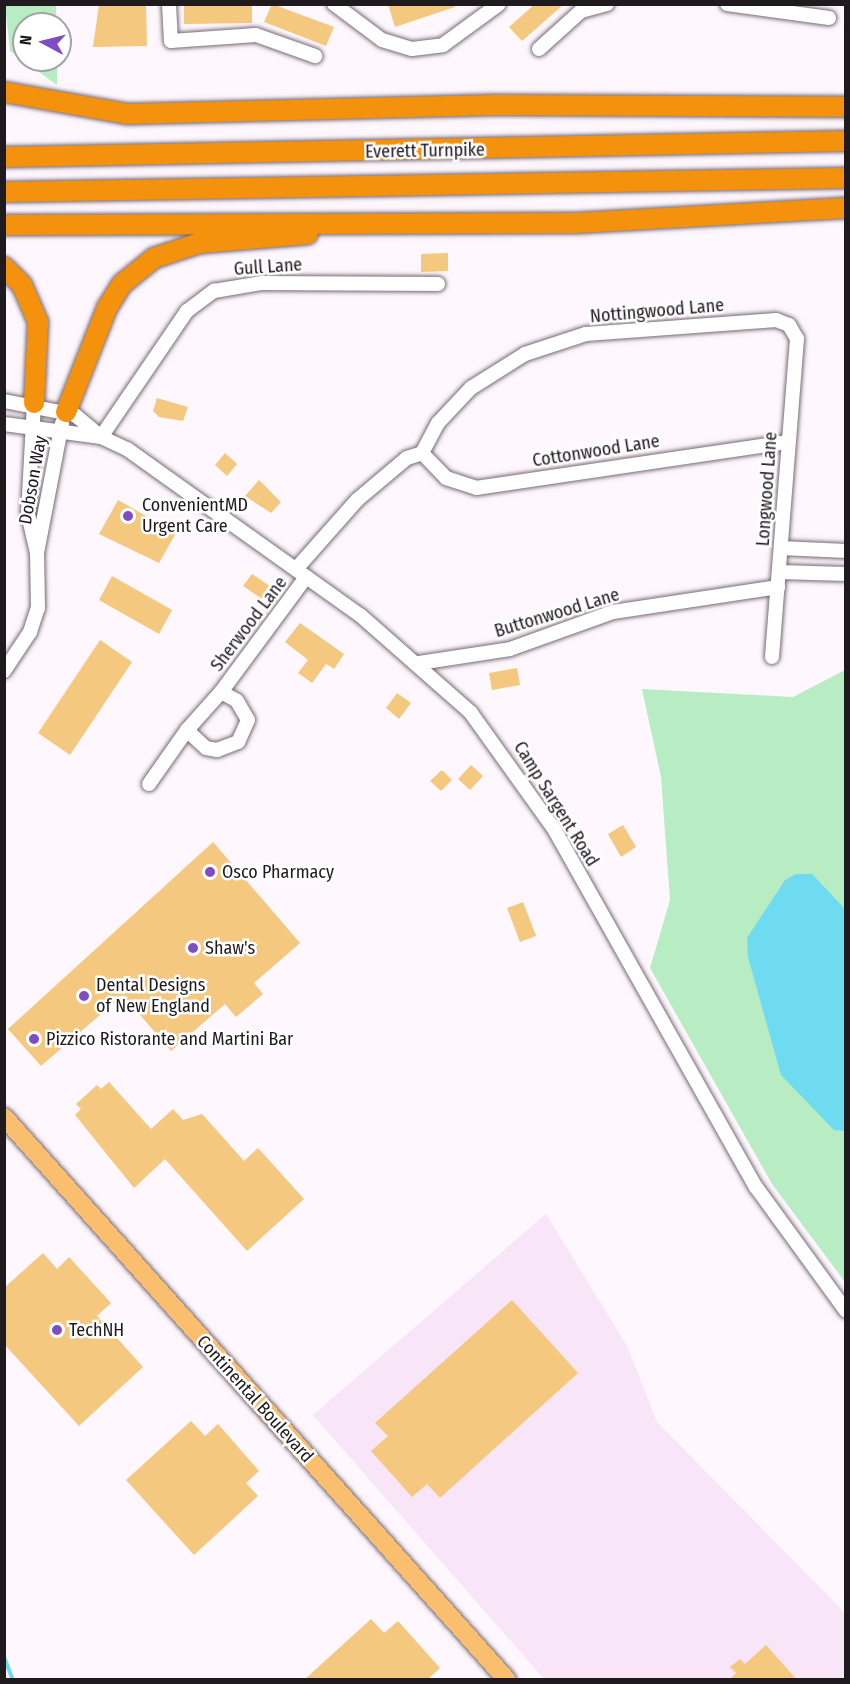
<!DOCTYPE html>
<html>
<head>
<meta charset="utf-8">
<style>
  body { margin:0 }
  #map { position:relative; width:850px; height:1684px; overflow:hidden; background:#fff7fe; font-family:"Fira Sans Condensed",sans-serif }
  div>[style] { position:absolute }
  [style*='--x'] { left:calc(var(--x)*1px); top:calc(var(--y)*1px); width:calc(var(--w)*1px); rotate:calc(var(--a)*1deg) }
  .built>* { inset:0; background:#f9e5f8 }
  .green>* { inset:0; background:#b8ecc3 }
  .water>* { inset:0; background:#6edbf1 }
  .stream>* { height:4px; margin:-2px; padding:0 2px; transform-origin:2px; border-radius:2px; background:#6edbf1 }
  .building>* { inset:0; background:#f4c87e }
  .roads { filter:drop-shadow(0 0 2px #776b76) drop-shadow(0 0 2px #776b76) }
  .minor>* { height:14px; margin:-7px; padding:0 7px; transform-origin:7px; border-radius:7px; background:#fff }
  .major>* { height:18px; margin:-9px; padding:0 9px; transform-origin:9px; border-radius:9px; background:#f9be6e }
  .highway>* { height:20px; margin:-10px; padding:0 10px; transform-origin:10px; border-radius:10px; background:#f5920d }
  .dots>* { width:16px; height:16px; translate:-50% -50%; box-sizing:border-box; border:3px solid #fff; border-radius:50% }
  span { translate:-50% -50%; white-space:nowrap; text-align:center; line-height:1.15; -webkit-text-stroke:5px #fff; paint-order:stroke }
  .street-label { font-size:18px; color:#1e1a1e }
  .poi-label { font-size:18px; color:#1e1a1e }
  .left { translate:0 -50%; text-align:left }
  .frame { position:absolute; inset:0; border:6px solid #1e1a1e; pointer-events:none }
  .north { position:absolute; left:12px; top:12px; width:60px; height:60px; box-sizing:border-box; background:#fff; border:2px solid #a5a3a5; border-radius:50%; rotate:277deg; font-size:16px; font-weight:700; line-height:24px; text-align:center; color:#1e1a1e }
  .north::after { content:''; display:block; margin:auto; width:21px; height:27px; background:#7f4cc4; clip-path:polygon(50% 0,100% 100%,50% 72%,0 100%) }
</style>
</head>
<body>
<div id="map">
  <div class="built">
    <i style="clip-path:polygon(546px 1214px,627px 1346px,657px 1422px,845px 1613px,845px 1679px,544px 1679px,313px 1415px)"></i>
  </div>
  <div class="green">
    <i style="clip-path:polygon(5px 4px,56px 5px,56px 24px,24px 24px,24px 60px,57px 60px,57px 85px,10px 51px)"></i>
    <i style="clip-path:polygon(845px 670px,845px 1282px,772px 1184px,650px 968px,670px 900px,661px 777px,642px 689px,793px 697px)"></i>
  </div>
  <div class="water">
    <i style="clip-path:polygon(796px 874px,812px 874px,845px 909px,845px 1131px,834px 1130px,781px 1075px,748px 957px,747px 938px,785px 880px)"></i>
  </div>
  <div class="stream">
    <i style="--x:4;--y:1657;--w:25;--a:69"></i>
  </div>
  <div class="building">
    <i style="clip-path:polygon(99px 4px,146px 4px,147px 46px,93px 47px)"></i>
    <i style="clip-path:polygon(184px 4px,252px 4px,252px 23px,184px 24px)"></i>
    <i style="clip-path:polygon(272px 4px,334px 27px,326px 46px,264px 22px)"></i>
    <i style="clip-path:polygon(388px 4px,454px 4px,455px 7px,395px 27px)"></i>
    <i style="clip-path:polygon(535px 4px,564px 4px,522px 41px,509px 27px)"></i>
    <i style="clip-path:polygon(448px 253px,448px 271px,421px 272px,421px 254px)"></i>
    <i style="clip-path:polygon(157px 398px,188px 407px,183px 421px,159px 417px,153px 411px)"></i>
    <i style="clip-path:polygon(225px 453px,237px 464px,227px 476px,215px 465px)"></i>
    <i style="clip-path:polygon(259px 480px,281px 502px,271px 513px,245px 496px)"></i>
    <i style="clip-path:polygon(118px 500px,176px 533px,159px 563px,99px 534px)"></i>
    <i style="clip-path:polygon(252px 574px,271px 587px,262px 599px,243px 586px)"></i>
    <i style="clip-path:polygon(112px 576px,172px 610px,159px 634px,99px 600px)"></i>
    <i style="clip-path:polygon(300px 623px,344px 654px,334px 669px,326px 664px,312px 683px,298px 673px,308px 660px,285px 642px)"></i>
    <i style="clip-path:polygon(100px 640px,132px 662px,70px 755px,38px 733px)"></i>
    <i style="clip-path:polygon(517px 668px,520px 685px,492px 690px,489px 673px)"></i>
    <i style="clip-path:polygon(397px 693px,411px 703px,399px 719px,386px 708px)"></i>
    <i style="clip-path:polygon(471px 765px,483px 776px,470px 790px,458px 779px)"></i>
    <i style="clip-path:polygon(442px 770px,452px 780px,441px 791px,430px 781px)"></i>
    <i style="clip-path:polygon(623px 825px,636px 847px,621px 857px,608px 834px)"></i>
    <i style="clip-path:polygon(213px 842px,300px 943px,254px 983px,263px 994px,236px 1017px,225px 1004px,171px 1051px,123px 995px,41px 1066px,8px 1029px)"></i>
    <i style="clip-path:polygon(523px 902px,536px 936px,520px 942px,507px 908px)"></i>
    <i style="clip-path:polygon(109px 1082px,151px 1129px,173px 1109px,183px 1120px,202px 1114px,244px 1161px,258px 1148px,304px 1199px,247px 1251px,165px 1159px,134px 1188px,75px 1115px,81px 1109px,76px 1104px,97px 1085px,101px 1089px)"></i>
    <i style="clip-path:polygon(43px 1253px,57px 1269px,69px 1257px,111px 1303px,97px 1316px,143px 1367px,79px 1426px,4px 1344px,4px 1288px)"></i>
    <i style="clip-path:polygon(512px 1300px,578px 1373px,440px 1498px,427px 1484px,412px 1497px,371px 1451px,388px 1436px,375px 1423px)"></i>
    <i style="clip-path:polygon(191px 1421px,205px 1436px,218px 1424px,259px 1471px,246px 1483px,258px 1496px,194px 1555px,126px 1480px)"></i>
    <i style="clip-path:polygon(371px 1619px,384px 1633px,398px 1621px,440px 1668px,427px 1680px,304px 1680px)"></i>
    <i style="clip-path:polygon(766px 1645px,797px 1680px,729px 1680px,736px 1673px,730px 1667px,740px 1659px,745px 1664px)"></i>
  </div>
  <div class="roads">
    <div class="minor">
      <i style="--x:169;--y:4;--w:37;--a:87"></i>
      <i style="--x:171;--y:41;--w:85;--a:-4"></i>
      <i style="--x:256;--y:35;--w:63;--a:19.6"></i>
      <i style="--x:334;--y:4;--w:60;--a:36.9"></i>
      <i style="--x:382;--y:40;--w:31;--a:17"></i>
      <i style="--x:412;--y:49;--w:31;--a:-7"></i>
      <i style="--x:443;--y:45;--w:69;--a:-36.2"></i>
      <i style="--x:727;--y:4;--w:103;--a:7.8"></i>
      <i style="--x:539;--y:49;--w:57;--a:-42.1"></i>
      <i style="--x:581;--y:11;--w:27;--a:-15"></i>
      <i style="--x:4;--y:401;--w:72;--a:11.2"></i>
      <i style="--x:75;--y:415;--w:34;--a:40"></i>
      <i style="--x:4;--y:424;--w:98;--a:7.6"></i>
      <i style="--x:101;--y:437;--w:29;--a:25"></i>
      <i style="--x:127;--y:449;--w:286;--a:35.5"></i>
      <i style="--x:360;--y:615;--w:148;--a:41.4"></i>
      <i style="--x:471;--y:713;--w:143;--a:54.4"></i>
      <i style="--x:554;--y:829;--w:411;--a:60.6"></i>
      <i style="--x:756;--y:1187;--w:153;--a:54"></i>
      <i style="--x:101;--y:437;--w:153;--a:-55.7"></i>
      <i style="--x:187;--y:311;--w:34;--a:-37"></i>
      <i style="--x:214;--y:291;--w:49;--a:-9.5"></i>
      <i style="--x:262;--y:283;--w:176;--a:0.3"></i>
      <i style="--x:422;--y:453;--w:35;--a:46"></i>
      <i style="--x:446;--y:478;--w:32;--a:18"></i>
      <i style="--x:476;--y:488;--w:316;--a:-8.4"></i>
      <i style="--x:781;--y:548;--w:65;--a:2.6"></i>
      <i style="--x:37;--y:553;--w:132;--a:-79.1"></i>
      <i style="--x:296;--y:569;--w:92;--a:-48.5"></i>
      <i style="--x:357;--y:500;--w:65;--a:-40"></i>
      <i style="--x:407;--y:458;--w:16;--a:-18"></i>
      <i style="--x:422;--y:453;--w:34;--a:-62"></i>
      <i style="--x:438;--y:423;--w:48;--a:-46.7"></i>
      <i style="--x:471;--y:388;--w:64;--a:-32.2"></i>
      <i style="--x:525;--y:354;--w:64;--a:-18.2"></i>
      <i style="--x:586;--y:334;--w:191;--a:-4.2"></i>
      <i style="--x:776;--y:320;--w:14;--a:21"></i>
      <i style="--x:789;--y:325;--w:16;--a:60"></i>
      <i style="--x:797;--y:339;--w:319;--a:94.5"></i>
      <i style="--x:779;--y:572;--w:67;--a:1.7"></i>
      <i style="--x:419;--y:663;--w:92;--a:-8.7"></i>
      <i style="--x:510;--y:649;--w:109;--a:-19.8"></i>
      <i style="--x:613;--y:612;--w:167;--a:-8.6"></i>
      <i style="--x:4;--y:671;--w:47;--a:-56.3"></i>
      <i style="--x:30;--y:632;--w:25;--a:-72"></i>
      <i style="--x:38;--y:608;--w:55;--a:-91"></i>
      <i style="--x:37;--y:553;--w:40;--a:-103"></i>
      <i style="--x:28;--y:514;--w:111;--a:-86.9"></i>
      <i style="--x:221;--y:692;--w:18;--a:29"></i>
      <i style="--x:237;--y:701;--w:22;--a:60"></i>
      <i style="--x:248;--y:720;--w:24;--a:114"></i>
      <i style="--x:238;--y:742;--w:22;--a:159"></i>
      <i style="--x:217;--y:750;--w:11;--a:-170"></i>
      <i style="--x:206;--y:748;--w:26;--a:-137"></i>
      <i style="--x:187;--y:730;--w:51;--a:-48.2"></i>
      <i style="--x:221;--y:692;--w:143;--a:-53.5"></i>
      <i style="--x:149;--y:784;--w:66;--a:-54.9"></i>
    </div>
    <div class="major">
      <i style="--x:4;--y:1117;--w:755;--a:48.22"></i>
    </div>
    <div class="highway">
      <i style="--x:4;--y:92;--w:125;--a:10.1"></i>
      <i style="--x:127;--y:114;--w:366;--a:-1.4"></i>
      <i style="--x:493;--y:105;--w:353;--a:0.3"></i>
      <i style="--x:4;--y:157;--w:842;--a:-1.09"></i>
      <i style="--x:4;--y:192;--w:842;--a:-0.95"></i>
      <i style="--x:4;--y:225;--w:572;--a:-0.2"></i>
      <i style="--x:576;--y:223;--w:270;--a:-3.2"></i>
      <i style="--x:4;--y:267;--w:25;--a:45"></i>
      <i style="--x:22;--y:285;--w:40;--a:66.6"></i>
      <i style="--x:38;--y:322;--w:81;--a:92.8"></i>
      <i style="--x:66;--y:412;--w:112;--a:-68.5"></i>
      <i style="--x:107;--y:308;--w:28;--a:-58"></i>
      <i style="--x:122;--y:284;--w:41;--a:-39.1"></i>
      <i style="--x:154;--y:258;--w:48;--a:-18.1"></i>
      <i style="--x:200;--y:243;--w:108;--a:-4.8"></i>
    </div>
  </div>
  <div class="dots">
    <i style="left:128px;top:516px;background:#7f4cc4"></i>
    <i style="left:210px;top:872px;background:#7f4cc4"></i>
    <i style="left:193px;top:948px;background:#7f4cc4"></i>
    <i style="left:84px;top:996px;background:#7f4cc4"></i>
    <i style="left:34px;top:1039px;background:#7f4cc4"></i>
    <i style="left:57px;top:1330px;background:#7f4cc4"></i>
  </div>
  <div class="street-label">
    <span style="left:425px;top:151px;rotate:-1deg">Everett Turnpike</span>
    <span style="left:268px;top:267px;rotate:-4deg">Gull Lane</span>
    <span style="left:657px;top:311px;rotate:-5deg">Nottingwood Lane</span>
    <span style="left:596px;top:451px;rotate:-9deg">Cottonwood Lane</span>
    <span style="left:33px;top:480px;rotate:-80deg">Dobson Way</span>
    <span style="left:767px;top:489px;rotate:-86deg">Longwood Lane</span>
    <span style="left:557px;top:613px;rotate:-17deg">Buttonwood Lane</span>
    <span style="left:249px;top:624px;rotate:-53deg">Sherwood Lane</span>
    <span style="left:556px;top:804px;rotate:58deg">Camp Sargent Road</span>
    <span style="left:255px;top:1399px;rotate:48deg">Continental Boulevard</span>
  </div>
  <div class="poi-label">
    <span class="left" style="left:142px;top:516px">ConvenientMD<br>Urgent Care</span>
    <span class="left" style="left:222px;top:872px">Osco Pharmacy</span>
    <span class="left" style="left:205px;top:948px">Shaw's</span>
    <span class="left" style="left:96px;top:996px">Dental Designs<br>of New England</span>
    <span class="left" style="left:46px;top:1039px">Pizzico Ristorante and Martini Bar</span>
    <span class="left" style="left:69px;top:1330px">TechNH</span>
  </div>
  <div class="frame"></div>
  <div class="north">N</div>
</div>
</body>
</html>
